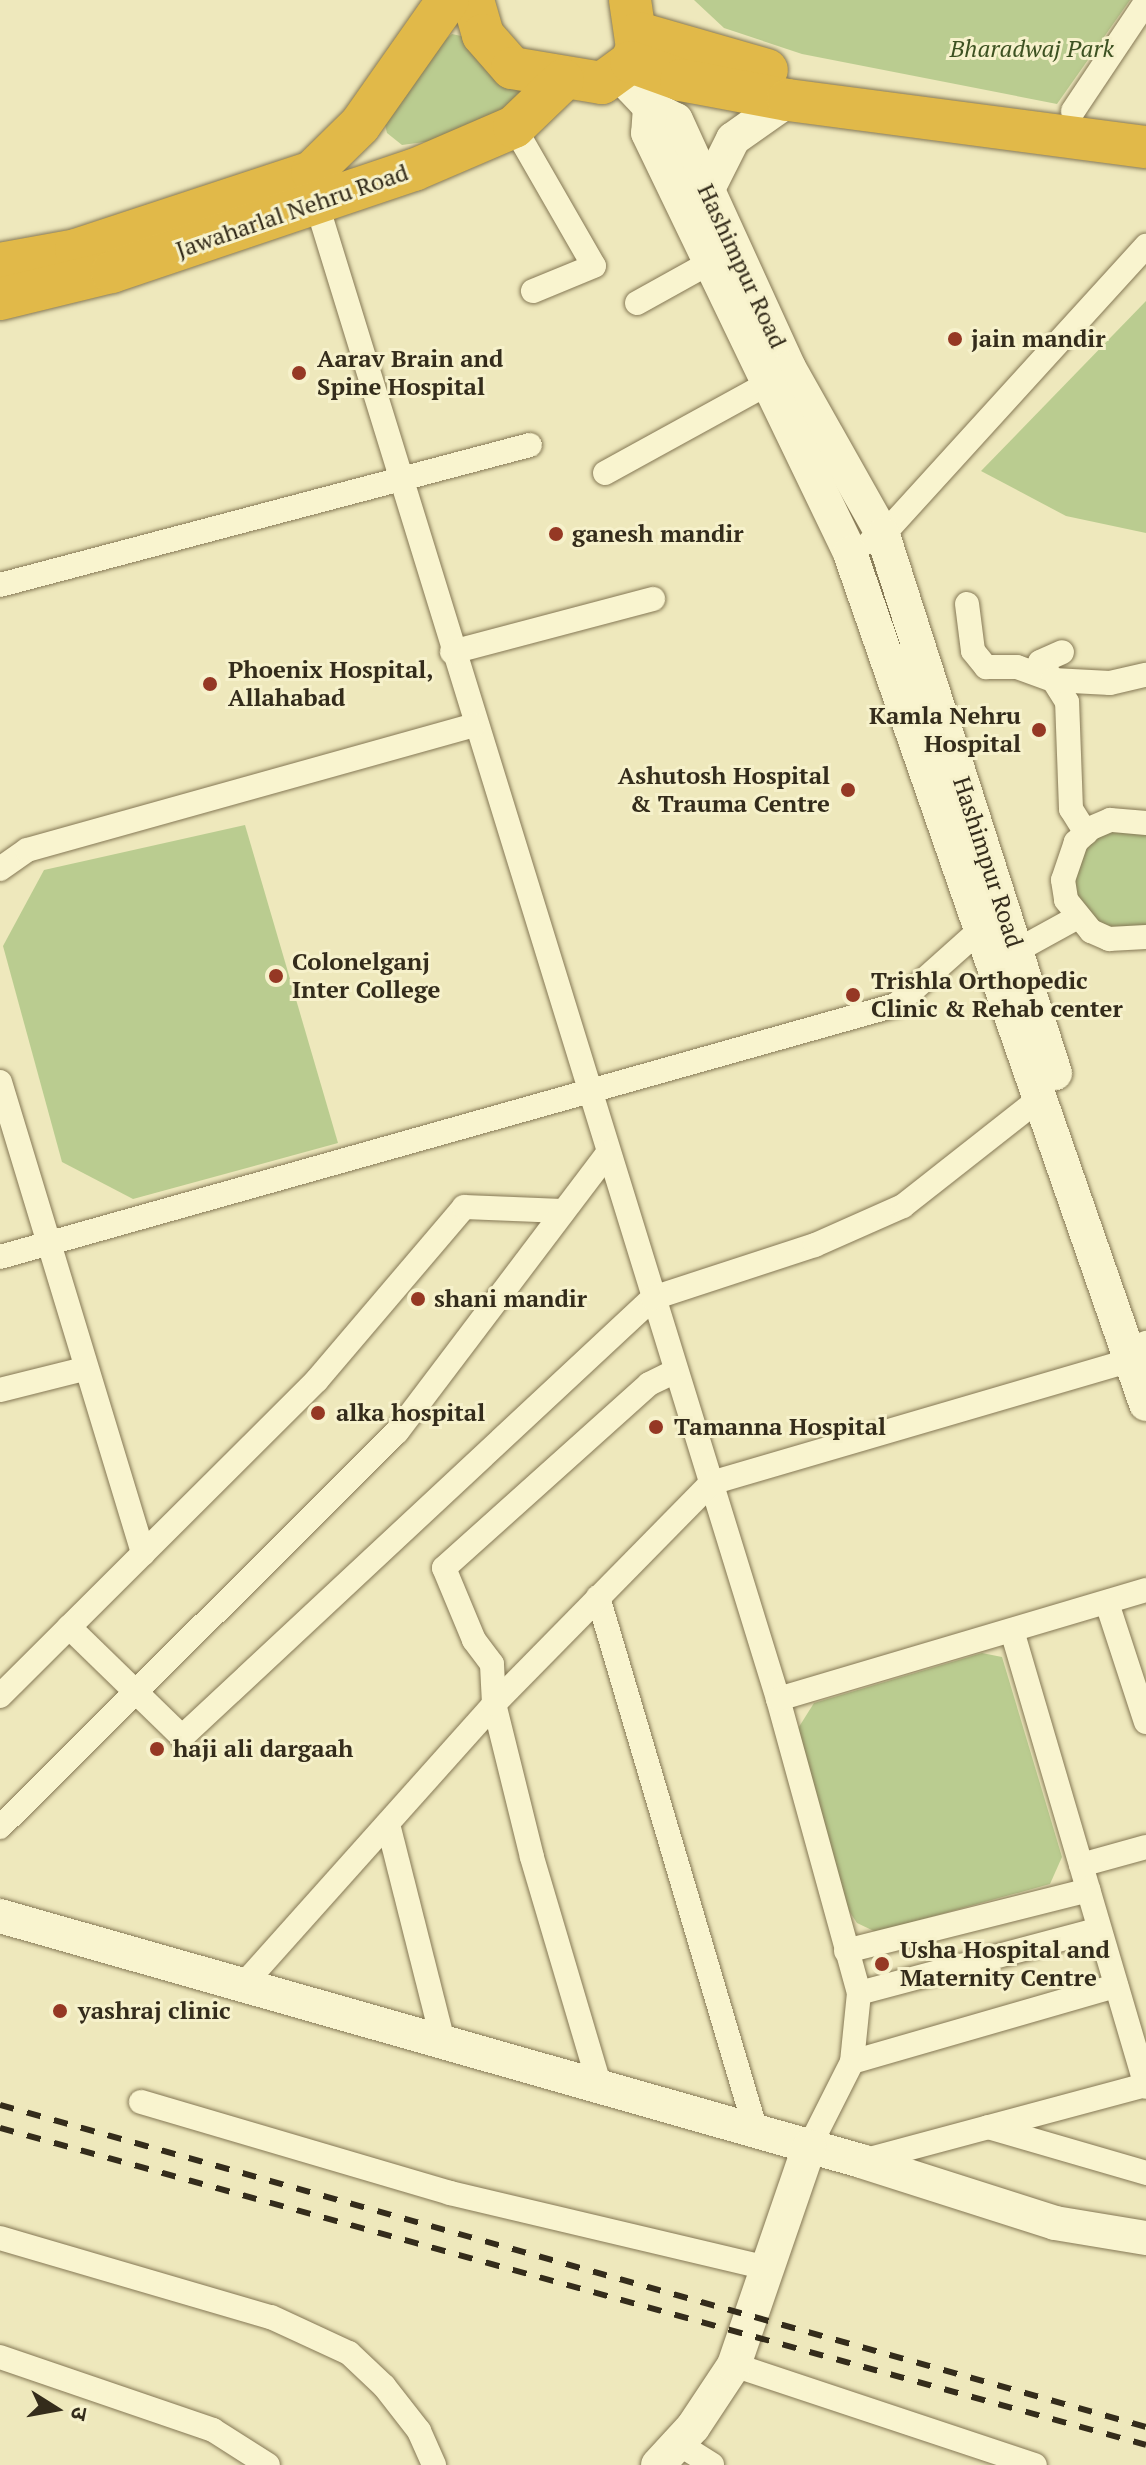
<!DOCTYPE html>
<html>
<head>
<meta charset="utf-8">
<style>
  body { margin:0 }
  #map { position:relative; width:1146px; height:2465px; overflow:hidden; background:#eee8bc; font-family:"PT Serif","Noto Sans Devanagari",serif }
  div>[style] { position:absolute }
  [style*='--x'] { left:calc(var(--x)*1px); top:calc(var(--y)*1px); width:calc(var(--w)*1px); rotate:calc(var(--a)*1deg) }
  .green>* { inset:0; background:#bacc90 }
  .roads { filter:drop-shadow(0 0 2px #857855) drop-shadow(0 0 2px #857855) }
  .street>* { height:24px; margin:-12px; padding:0 12px; transform-origin:12px; border-radius:12px; background:#f9f4cf }
  .secondary>* { height:34px; margin:-17px; padding:0 17px; transform-origin:17px; border-radius:17px; background:#f9f4cf }
  .highway>* { height:42px; margin:-21px; padding:0 21px; transform-origin:21px; border-radius:21px; background:#e1b949 }
  .rail>* { height:6px; margin-top:-3px; transform-origin:0; background:repeating-linear-gradient(90deg,#342c1b 0 14px,transparent 0 28px) }
  .dots>* { width:22px; height:22px; translate:-50% -50%; box-sizing:border-box; border:4px solid #f6f1cb; border-radius:50% }
  span { translate:-50% -50%; white-space:nowrap; text-align:center; line-height:1.15; -webkit-text-stroke:6px #f6f1cb; paint-order:stroke }
  .park-label { font-size:24px; color:#3c5121; font-style:italic }
  .street-label { font-size:24px; color:#342c1b }
  .poi-label { font-size:24px; color:#342c1b; font-weight:700 }
  .left { translate:0 -50%; text-align:left }
  .right { translate:-100% -50%; text-align:right }
  .north { position:absolute; left:16px; top:2369px; width:80px; height:80px; -webkit-text-stroke:6px #f6f1cb; paint-order:stroke; rotate:101deg; font-size:22px; font-weight:700; line-height:32px; text-align:center; color:#342c1b }
  .north::after { content:''; display:block; margin:auto; width:28px; height:36px; background:#342c1b; clip-path:polygon(50% 0,100% 100%,50% 72%,0 100%) }
</style>
</head>
<body>
<div id="map">
  <div class="green">
    <i style="clip-path:polygon(694px 0,1130px 0,1057px 104px,802px 54px,724px 28px)"></i>
    <i style="clip-path:polygon(452px 34px,466px 37px,528px 90px,476px 135px,402px 145px,387px 133px,383px 117px,421px 59px)"></i>
    <i style="clip-path:polygon(1146px 301px,1146px 533px,1066px 516px,981px 471px)"></i>
    <i style="clip-path:polygon(1146px 823px,1146px 936px,1076px 918px,1066px 860px,1091px 828px)"></i>
    <i style="clip-path:polygon(245px 825px,338px 1143px,133px 1199px,62px 1162px,3px 946px,44px 870px)"></i>
    <i style="clip-path:polygon(982px 1653px,1002px 1657px,1062px 1857px,1050px 1884px,876px 1932px,857px 1923px,845px 1905px,797px 1730px,814px 1703px)"></i>
  </div>
  <div class="roads">
    <div class="street">
      <i style="--x:1073;--y:111;--w:131;--a:-56.2"></i>
      <i style="--x:514;--y:127;--w:160;--a:60.1"></i>
      <i style="--x:594;--y:266;--w:66;--a:157.7"></i>
      <i style="--x:317;--y:205;--w:1564;--a:72.85"></i>
      <i style="--x:778;--y:1699;--w:305;--a:74.6"></i>
      <i style="--x:859;--y:1993;--w:69;--a:95.8"></i>
      <i style="--x:852;--y:2062;--w:95;--a:116.8"></i>
      <i style="--x:637;--y:303;--w:85;--a:-29"></i>
      <i style="--x:605;--y:473;--w:187;--a:-28.8"></i>
      <i style="--x:870;--y:542;--w:15;--a:-28"></i>
      <i style="--x:883;--y:535;--w:391;--a:-47.7"></i>
      <i style="--x:0;--y:585;--w:548;--a:-14.8"></i>
      <i style="--x:967;--y:604;--w:47;--a:82.7"></i>
      <i style="--x:973;--y:651;--w:21;--a:51"></i>
      <i style="--x:986;--y:667;--w:31;--a:0"></i>
      <i style="--x:1017;--y:667;--w:38;--a:20"></i>
      <i style="--x:452;--y:652;--w:208;--a:-14.8"></i>
      <i style="--x:1053;--y:680;--w:22;--a:-126"></i>
      <i style="--x:1040;--y:662;--w:24;--a:-24"></i>
      <i style="--x:1146;--y:823;--w:36;--a:-175"></i>
      <i style="--x:1110;--y:820;--w:21;--a:157"></i>
      <i style="--x:1091;--y:828;--w:21;--a:137"></i>
      <i style="--x:1076;--y:842;--w:40;--a:108.9"></i>
      <i style="--x:1063;--y:880;--w:20;--a:81"></i>
      <i style="--x:1066;--y:900;--w:40;--a:51"></i>
      <i style="--x:1091;--y:931;--w:20;--a:24"></i>
      <i style="--x:1109;--y:939;--w:37;--a:-3"></i>
      <i style="--x:1086;--y:833;--w:28;--a:-122"></i>
      <i style="--x:1071;--y:809;--w:107;--a:-92.1"></i>
      <i style="--x:1067;--y:702;--w:26;--a:-122"></i>
      <i style="--x:1053;--y:680;--w:57;--a:3"></i>
      <i style="--x:1110;--y:683;--w:37;--a:-13"></i>
      <i style="--x:0;--y:869;--w:33;--a:-35"></i>
      <i style="--x:27;--y:850;--w:464;--a:-15.6"></i>
      <i style="--x:1016;--y:951;--w:68;--a:-28.8"></i>
      <i style="--x:0;--y:1082;--w:493;--a:73.1"></i>
      <i style="--x:0;--y:1257;--w:931;--a:-15.71"></i>
      <i style="--x:896;--y:1005;--w:114;--a:-41.8"></i>
      <i style="--x:0;--y:1390;--w:87;--a:-14"></i>
      <i style="--x:598;--y:1597;--w:557;--a:73.52"></i>
      <i style="--x:1108;--y:1606;--w:122;--a:71.9"></i>
      <i style="--x:69;--y:1627;--w:158;--a:44.2"></i>
      <i style="--x:182;--y:1737;--w:644;--a:-42.99"></i>
      <i style="--x:653;--y:1298;--w:170;--a:-18.1"></i>
      <i style="--x:815;--y:1245;--w:96;--a:-23.9"></i>
      <i style="--x:903;--y:1206;--w:174;--a:-38.2"></i>
      <i style="--x:1013;--y:1634;--w:472;--a:73.6"></i>
      <i style="--x:0;--y:1696;--w:448;--a:-44.9"></i>
      <i style="--x:317;--y:1380;--w:227;--a:-49.6"></i>
      <i style="--x:464;--y:1207;--w:99;--a:2.3"></i>
      <i style="--x:778;--y:1699;--w:384;--a:-16.5"></i>
      <i style="--x:388;--y:1824;--w:225;--a:75.8"></i>
      <i style="--x:0;--y:1827;--w:560;--a:-44.86"></i>
      <i style="--x:397;--y:1432;--w:350;--a:-52.9"></i>
      <i style="--x:1081;--y:1865;--w:67;--a:-15.5"></i>
      <i style="--x:846;--y:1951;--w:250;--a:-14.1"></i>
      <i style="--x:243;--y:1985;--w:377;--a:-48.2"></i>
      <i style="--x:494;--y:1704;--w:310;--a:-45.5"></i>
      <i style="--x:711;--y:1483;--w:438;--a:-16.3"></i>
      <i style="--x:1131;--y:1360;--w:14;--a:-69"></i>
      <i style="--x:1136;--y:1347;--w:11;--a:-22"></i>
      <i style="--x:859;--y:1993;--w:248;--a:-14.9"></i>
      <i style="--x:852;--y:2062;--w:275;--a:-16.1"></i>
      <i style="--x:600;--y:2087;--w:240;--a:-106.5"></i>
      <i style="--x:532;--y:1857;--w:158;--a:-103.9"></i>
      <i style="--x:494;--y:1704;--w:40;--a:-92.9"></i>
      <i style="--x:492;--y:1664;--w:30;--a:-127"></i>
      <i style="--x:474;--y:1640;--w:78;--a:-112.6"></i>
      <i style="--x:444;--y:1568;--w:275;--a:-41.9"></i>
      <i style="--x:649;--y:1384;--w:30;--a:-26"></i>
      <i style="--x:141;--y:2102;--w:322;--a:16.4"></i>
      <i style="--x:450;--y:2193;--w:327;--a:13.3"></i>
      <i style="--x:988;--y:2127;--w:165;--a:16.2"></i>
      <i style="--x:862;--y:2161;--w:294;--a:-15"></i>
      <i style="--x:0;--y:2238;--w:282;--a:16.3"></i>
      <i style="--x:271;--y:2317;--w:86;--a:24.8"></i>
      <i style="--x:349;--y:2353;--w:48;--a:43.3"></i>
      <i style="--x:384;--y:2386;--w:57;--a:52.1"></i>
      <i style="--x:419;--y:2431;--w:37;--a:66"></i>
      <i style="--x:0;--y:2357;--w:225;--a:18.9"></i>
      <i style="--x:213;--y:2430;--w:65;--a:32.5"></i>
      <i style="--x:734;--y:2365;--w:317;--a:18.4"></i>
      <i style="--x:679;--y:2444;--w:39;--a:32"></i>
    </div>
    <div class="secondary">
      <i style="--x:617;--y:72;--w:48;--a:46.7"></i>
      <i style="--x:650;--y:107;--w:29;--a:27"></i>
      <i style="--x:676;--y:120;--w:273;--a:65.5"></i>
      <i style="--x:789;--y:368;--w:192;--a:60.6"></i>
      <i style="--x:883;--y:535;--w:565;--a:72.27"></i>
      <i style="--x:650;--y:107;--w:26;--a:94"></i>
      <i style="--x:648;--y:133;--w:466;--a:64.3"></i>
      <i style="--x:850;--y:553;--w:901;--a:70.82"></i>
      <i style="--x:707;--y:191;--w:58;--a:-63.4"></i>
      <i style="--x:733;--y:139;--w:67;--a:-35.3"></i>
      <i style="--x:0;--y:1916;--w:895;--a:15.88"></i>
      <i style="--x:861;--y:2161;--w:204;--a:17.7"></i>
      <i style="--x:1055;--y:2223;--w:92;--a:9.4"></i>
      <i style="--x:658;--y:2465;--w:52;--a:-47.4"></i>
      <i style="--x:693;--y:2427;--w:74;--a:-56.5"></i>
      <i style="--x:734;--y:2365;--w:231;--a:-71"></i>
    </div>
    <div class="highway">
      <i style="--x:473;--y:0;--w:36;--a:74"></i>
      <i style="--x:483;--y:35;--w:44;--a:48.7"></i>
      <i style="--x:512;--y:68;--w:91;--a:9.5"></i>
      <i style="--x:602;--y:83;--w:36;--a:-36"></i>
      <i style="--x:631;--y:62;--w:15;--a:-67"></i>
      <i style="--x:637;--y:48;--w:49;--a:-98.3"></i>
      <i style="--x:638;--y:33;--w:134;--a:16"></i>
      <i style="--x:631;--y:62;--w:53;--a:19.8"></i>
      <i style="--x:681;--y:80;--w:109;--a:10.6"></i>
      <i style="--x:788;--y:100;--w:361;--a:7.5"></i>
      <i style="--x:0;--y:264;--w:77;--a:-10.4"></i>
      <i style="--x:76;--y:250;--w:249;--a:-18.3"></i>
      <i style="--x:312;--y:172;--w:67;--a:-44.4"></i>
      <i style="--x:360;--y:125;--w:153;--a:-54.9"></i>
      <i style="--x:0;--y:299;--w:115;--a:-13.6"></i>
      <i style="--x:112;--y:272;--w:319;--a:-18.7"></i>
      <i style="--x:414;--y:170;--w:109;--a:-23.3"></i>
      <i style="--x:514;--y:127;--w:68;--a:-43.8"></i>
    </div>
  </div>
  <div class="rail">
    <i style="--x:0;--y:2105;--w:1190;--a:15.69"></i>
    <i style="--x:0;--y:2128;--w:1189;--a:15.46"></i>
  </div>
  <div class="dots">
    <i style="left:955px;top:339px;background:#953824"></i>
    <i style="left:299px;top:373px;background:#953824"></i>
    <i style="left:556px;top:534px;background:#953824"></i>
    <i style="left:210px;top:684px;background:#953824"></i>
    <i style="left:1039px;top:730px;background:#953824"></i>
    <i style="left:848px;top:790px;background:#953824"></i>
    <i style="left:276px;top:976px;background:#953824"></i>
    <i style="left:853px;top:995px;background:#953824"></i>
    <i style="left:418px;top:1299px;background:#953824"></i>
    <i style="left:318px;top:1413px;background:#953824"></i>
    <i style="left:656px;top:1427px;background:#953824"></i>
    <i style="left:157px;top:1749px;background:#953824"></i>
    <i style="left:882px;top:1964px;background:#953824"></i>
    <i style="left:60px;top:2011px;background:#953824"></i>
  </div>
  <div class="park-label">
    <span style="left:1032px;top:49px">Bharadwaj Park</span>
  </div>
  <div class="street-label">
    <span style="left:292px;top:211px;rotate:-19deg">Jawaharlal Nehru Road</span>
    <span style="left:742px;top:266px;rotate:65deg">Hashimpur Road</span>
    <span style="left:988px;top:862px;rotate:72deg">Hashimpur Road</span>
  </div>
  <div class="poi-label">
    <span class="left" style="left:971px;top:339px">jain mandir</span>
    <span class="left" style="left:317px;top:373px">Aarav Brain and<br>Spine Hospital</span>
    <span class="left" style="left:572px;top:534px">ganesh mandir</span>
    <span class="left" style="left:228px;top:684px">Phoenix Hospital,<br>Allahabad</span>
    <span class="right" style="left:1021px;top:730px">Kamla Nehru<br>Hospital</span>
    <span class="right" style="left:830px;top:790px">Ashutosh Hospital<br>&amp; Trauma Centre</span>
    <span class="left" style="left:292px;top:976px">Colonelganj<br>Inter College</span>
    <span class="left" style="left:871px;top:995px">Trishla Orthopedic<br>Clinic &amp; Rehab center</span>
    <span class="left" style="left:434px;top:1299px">shani mandir</span>
    <span class="left" style="left:336px;top:1413px">alka hospital</span>
    <span class="left" style="left:674px;top:1427px">Tamanna Hospital</span>
    <span class="left" style="left:173px;top:1749px">haji ali dargaah</span>
    <span class="left" style="left:900px;top:1964px">Usha Hospital and<br>Maternity Centre</span>
    <span class="left" style="left:78px;top:2011px">yashraj clinic</span>
  </div>
  <div class="north">उ</div>
</div>
</body>
</html>
